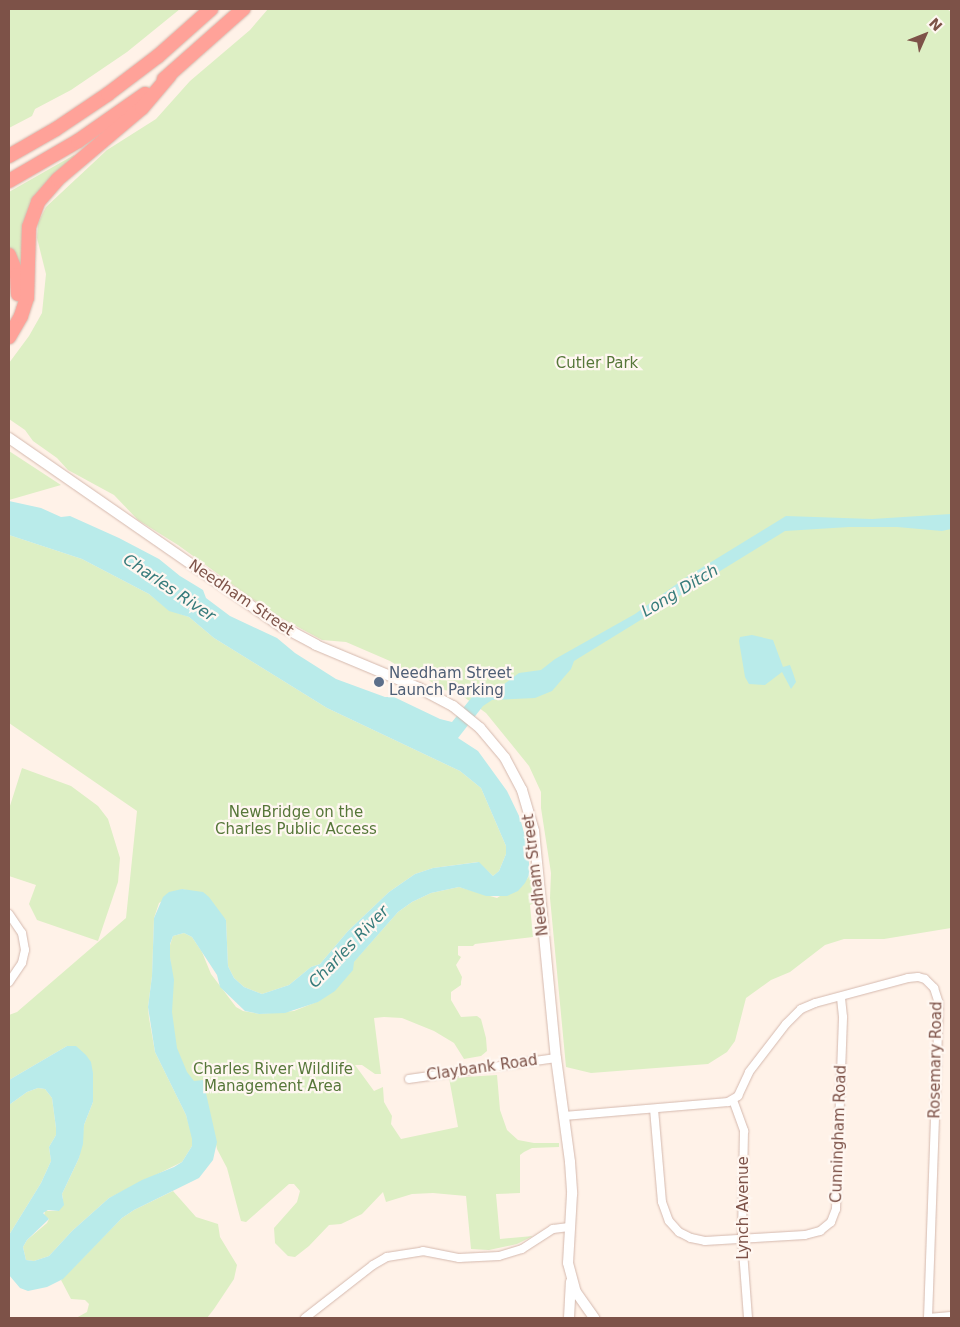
<!DOCTYPE html>
<html>
<head>
<meta charset="utf-8">
<style>
  body { margin:0 }
  #map { position:relative; width:960px; height:1327px; overflow:hidden; background:#fff2e8; font-family:"DejaVu Sans",sans-serif }
  div>[style] { position:absolute }
  [style*='--x'] { left:calc(var(--x)*1px); top:calc(var(--y)*1px); width:calc(var(--w)*1px); rotate:calc(var(--a)*1deg) }
  .green>* { inset:0; background:#ddefc4 }
  .water>* { inset:0; background:#b9ebea }
  .roads { filter:drop-shadow(0 0 1px #d5b9ae) drop-shadow(0 0 1px #d5b9ae) }
  .street>* { height:8px; margin:-4px; padding:0 4px; transform-origin:4px; border-radius:4px; background:#fff }
  .secondary>* { height:10px; margin:-5px; padding:0 5px; transform-origin:5px; border-radius:5px; background:#fff }
  .highway>* { height:14px; margin:-7px; padding:0 7px; transform-origin:7px; border-radius:7px; background:#ffa299 }
  .dots>* { width:14px; height:14px; translate:-50% -50%; box-sizing:border-box; border:2px solid #fff7f1; border-radius:50% }
  span { translate:-50% -50%; white-space:nowrap; text-align:center; line-height:1.15; -webkit-text-stroke:4.5px #fff7f1; paint-order:stroke }
  .park-label { font-size:15px; color:#567739 }
  .street-label { font-size:15px; color:#7d5248 }
  .service-label { font-size:15px; color:#4e5e75 }
  .left { translate:0 -50%; text-align:left }
  .water-label { font-size:16px; color:#367b7b; font-style:italic }
  .frame { position:absolute; inset:0; border:10px solid #7d5248; pointer-events:none }
  .north { position:absolute; left:900px; top:10px; width:50px; height:50px; -webkit-text-stroke:4px #fff7f1; paint-order:stroke; rotate:46deg; font-size:14px; font-weight:700; line-height:20px; text-align:center; color:#7d5248 }
  .north::after { content:''; display:block; margin:auto; width:18px; height:22px; background:#7d5248; clip-path:polygon(50% 0,100% 100%,50% 72%,0 100%) }
</style>
</head>
<body>
<div id="map">
  <div class="green">
    <i style="clip-path:polygon(9px 9px,180px 9px,127px 52px,71px 90px,35px 109px,32px 116px,9px 128px)"></i>
    <i style="clip-path:polygon(268px 9px,947px 9px,951px 12px,951px 928px,884px 939px,844px 939px,825px 945px,790px 972px,771px 980px,746px 998px,735px 1041px,727px 1052px,708px 1064px,591px 1073px,566px 1067px,550px 898px,551px 873px,541px 808px,541px 792px,529px 766px,486px 713px,457px 692px,444px 690px,419px 674px,408px 672px,390px 661px,346px 642px,322px 640px,272px 613px,178px 545px,138px 520px,114px 495px,68px 470px,57px 458px,33px 441px,25px 430px,9px 419px,9px 363px,29px 336px,42px 313px,46px 274px,37px 238px,38px 223px,46px 207px,107px 150px,156px 119px,190px 81px,250px 30px)"></i>
    <i style="clip-path:polygon(74px 155px,76px 158px,42px 188px,23px 277px,9px 248px,9px 192px)"></i>
    <i style="clip-path:polygon(9px 451px,61px 485px,9px 500px)"></i>
    <i style="clip-path:polygon(9px 535px,82px 559px,149px 594px,169px 610px,189px 617px,214px 638px,327px 708px,460px 771px,481px 788px,506px 846px,506px 854px,499px 871px,493px 876px,478px 862px,433px 868px,415px 874px,389px 892px,348px 931px,320px 964px,311px 967px,289px 985px,262px 994px,244px 987px,234px 978px,228px 966px,226px 920px,194px 892px,182px 889px,159px 903px,154px 918px,152px 976px,148px 1007px,149px 1018px,155px 1052px,186px 1115px,193px 1139px,192px 1146px,182px 1162px,109px 1198px,72px 1231px,49px 1256px,34px 1261px,26px 1260px,23px 1247px,27px 1240px,47px 1223px,49px 1219px,44px 1216px,45px 1211px,59px 1211px,63px 1199px,62px 1194px,79px 1158px,84px 1125px,93px 1102px,93px 1073px,67px 1046px,9px 1080px,9px 1015px,17px 1012px,126px 918px,137px 811px,9px 723px)"></i>
    <i style="clip-path:polygon(22px 768px,71px 786px,98px 806px,108px 819px,120px 858px,118px 882px,98px 941px,37px 920px,29px 904px,36px 885px,9px 876px,9px 809px)"></i>
    <i style="clip-path:polygon(530px 873px,534px 903px,530px 905px,533px 937px,475px 944px,473px 946px,458px 946px,458px 955px,461px 957px,456px 965px,462px 977px,461px 982px,461px 985px,451px 992px,451px 1000px,461px 1017px,477px 1016px,481px 1019px,486px 1038px,487px 1051px,481px 1056px,464px 1059px,454px 1043px,434px 1031px,402px 1018px,384px 1017px,374px 1018px,381px 1074px,375px 1074px,362px 1065px,355px 1065px,374px 1091px,383px 1087px,384px 1102px,392px 1116px,391px 1124px,401px 1139px,458px 1127px,449px 1078px,497px 1075px,500px 1110px,507px 1130px,518px 1140px,534px 1143px,559px 1143px,559px 1147px,532px 1148px,524px 1152px,520px 1155px,520px 1193px,496px 1194px,500px 1239px,533px 1236px,517px 1244px,489px 1250px,471px 1249px,466px 1196px,433px 1193px,412px 1194px,386px 1202px,383px 1192px,362px 1214px,341px 1224px,329px 1225px,309px 1246px,295px 1257px,288px 1256px,275px 1243px,274px 1228px,297px 1202px,300px 1191px,294px 1184px,289px 1184px,246px 1222px,241px 1221px,227px 1168px,217px 1149px,204px 1088px,195px 1084px,181px 1065px,173px 1038px,171px 1014px,172px 977px,169px 948px,173px 936px,184px 933px,192px 937px,202px 952px,211px 974px,236px 1007px,243px 1011px,260px 1014px,294px 1011px,319px 1001px,398px 912px,412px 902px,431px 893px,459px 887px,497px 898px,528px 878px)"></i>
    <i style="clip-path:polygon(38px 1088px,45px 1089px,52px 1098px,56px 1128px,56px 1135px,49px 1147px,51px 1161px,41px 1183px,9px 1235px,9px 1105px,27px 1092px)"></i>
    <i style="clip-path:polygon(173px 1191px,196px 1217px,218px 1224px,220px 1237px,237px 1265px,234px 1279px,214px 1309px,207px 1318px,76px 1318px,87px 1312px,89px 1304px,85px 1300px,71px 1299px,61px 1280px,122px 1218px,134px 1210px)"></i>
  </div>
  <div class="water">
    <i style="clip-path:polygon(9px 501px,41px 508px,61px 517px,70px 516px,119px 538px,159px 559px,180px 576px,203px 590px,206px 598px,230px 616px,277px 638px,295px 653px,336px 679px,385px 697px,394px 697px,440px 719px,452px 722px,472px 697px,482px 691px,496px 690px,519px 673px,541px 670px,555px 659px,635px 614px,685px 578px,786px 516px,872px 519px,951px 514px,951px 529px,942px 531px,897px 527px,849px 527px,785px 531px,574px 661px,571px 669px,552px 691px,535px 698px,492px 700px,483px 706px,458px 738px,478px 751px,507px 791px,520px 818px,527px 844px,530px 873px,525px 883px,518px 891px,507px 896px,486px 896px,459px 887px,431px 893px,412px 902px,398px 912px,354px 962px,353px 970px,335px 991px,318px 1002px,285px 1013px,259px 1014px,245px 1011px,220px 987px,217px 975px,192px 937px,184px 933px,173px 936px,170px 944px,170px 957px,174px 980px,172px 1012px,177px 1048px,187px 1072px,194px 1081px,203px 1080px,217px 1142px,213px 1160px,199px 1178px,134px 1210px,122px 1218px,63px 1279px,47px 1287px,28px 1291px,20px 1288px,9px 1275px,9px 1235px,41px 1183px,51px 1161px,49px 1147px,56px 1135px,56px 1128px,52px 1098px,45px 1089px,38px 1088px,27px 1092px,9px 1105px,9px 1080px,67px 1046px,76px 1046px,86px 1055px,91px 1062px,93px 1073px,93px 1102px,84px 1125px,83px 1144px,79px 1158px,62px 1194px,64px 1205px,59px 1211px,48px 1210px,43px 1213px,49px 1219px,27px 1240px,23px 1247px,26px 1260px,34px 1261px,49px 1256px,72px 1231px,109px 1198px,142px 1180px,174px 1167px,182px 1162px,192px 1146px,192px 1139px,186px 1115px,155px 1052px,148px 1007px,152px 976px,154px 918px,163px 897px,169px 892px,182px 889px,203px 892px,209px 897px,226px 920px,228px 966px,234px 978px,244px 987px,262px 994px,289px 985px,311px 967px,320px 964px,348px 931px,389px 892px,415px 874px,433px 868px,479px 862px,493px 876px,499px 871px,506px 854px,506px 846px,481px 788px,460px 771px,327px 708px,214px 638px,189px 617px,169px 611px,149px 594px,82px 559px,9px 535px)"></i>
    <i style="clip-path:polygon(752px 635px,773px 640px,783px 667px,790px 665px,793px 673px,796px 682px,791px 689px,782px 672px,765px 685px,749px 684px,745px 677px,739px 641px,740px 637px)"></i>
  </div>
  <div class="roads">
    <div class="street">
      <i style="--x:9;--y:914;--w:23;--a:56"></i>
      <i style="--x:22;--y:933;--w:17;--a:80"></i>
      <i style="--x:25;--y:950;--w:13;--a:103"></i>
      <i style="--x:22;--y:963;--w:23;--a:124"></i>
      <i style="--x:409;--y:1079;--w:148;--a:-8.1"></i>
      <i style="--x:733;--y:1100;--w:33;--a:70"></i>
      <i style="--x:744;--y:1131;--w:107;--a:91.1"></i>
      <i style="--x:742;--y:1238;--w:80;--a:85.7"></i>
      <i style="--x:654;--y:1109;--w:93;--a:85.1"></i>
      <i style="--x:662;--y:1202;--w:20;--a:70"></i>
      <i style="--x:669;--y:1221;--w:15;--a:48"></i>
      <i style="--x:679;--y:1232;--w:13;--a:27"></i>
      <i style="--x:691;--y:1238;--w:14;--a:12"></i>
      <i style="--x:705;--y:1241;--w:100;--a:-3.4"></i>
      <i style="--x:805;--y:1235;--w:16;--a:-15"></i>
      <i style="--x:820;--y:1231;--w:14;--a:-39"></i>
      <i style="--x:831;--y:1222;--w:14;--a:-69"></i>
      <i style="--x:836;--y:1209;--w:192;--a:-87.9"></i>
      <i style="--x:843;--y:1017;--w:19;--a:-96"></i>
      <i style="--x:564;--y:1116;--w:165;--a:-4.9"></i>
      <i style="--x:728;--y:1102;--w:12;--a:-31"></i>
      <i style="--x:738;--y:1096;--w:26;--a:-65"></i>
      <i style="--x:749;--y:1072;--w:61;--a:-52.4"></i>
      <i style="--x:786;--y:1024;--w:21;--a:-45"></i>
      <i style="--x:801;--y:1009;--w:15;--a:-23"></i>
      <i style="--x:815;--y:1003;--w:96;--a:-15"></i>
      <i style="--x:908;--y:978;--w:10;--a:-6"></i>
      <i style="--x:918;--y:977;--w:7;--a:16"></i>
      <i style="--x:925;--y:979;--w:13;--a:45"></i>
      <i style="--x:934;--y:988;--w:16;--a:72"></i>
      <i style="--x:939;--y:1003;--w:315;--a:92"></i>
      <i style="--x:305;--y:1318;--w:86;--a:-37.9"></i>
      <i style="--x:373;--y:1265;--w:16;--a:-30"></i>
      <i style="--x:387;--y:1257;--w:36;--a:-9"></i>
      <i style="--x:423;--y:1251;--w:37;--a:11"></i>
      <i style="--x:459;--y:1258;--w:40;--a:-2.9"></i>
      <i style="--x:499;--y:1256;--w:24;--a:-17"></i>
      <i style="--x:522;--y:1249;--w:37;--a:-33"></i>
      <i style="--x:553;--y:1229;--w:16;--a:-7"></i>
      <i style="--x:928;--y:1318;--w:23;--a:-5"></i>
    </div>
    <div class="secondary">
      <i style="--x:9;--y:438;--w:331;--a:34.7"></i>
      <i style="--x:281;--y:626;--w:40;--a:28"></i>
      <i style="--x:316;--y:645;--w:112;--a:22.7"></i>
      <i style="--x:419;--y:688;--w:38;--a:28"></i>
      <i style="--x:453;--y:706;--w:35;--a:39"></i>
      <i style="--x:480;--y:728;--w:39;--a:50"></i>
      <i style="--x:505;--y:758;--w:36;--a:62"></i>
      <i style="--x:522;--y:790;--w:43;--a:73.7"></i>
      <i style="--x:534;--y:831;--w:228;--a:84.5"></i>
      <i style="--x:556;--y:1058;--w:105;--a:82.3"></i>
      <i style="--x:570;--y:1162;--w:32;--a:86"></i>
      <i style="--x:572;--y:1194;--w:69;--a:93.3"></i>
      <i style="--x:568;--y:1263;--w:30;--a:75"></i>
      <i style="--x:576;--y:1292;--w:32;--a:55"></i>
      <i style="--x:569;--y:1318;--w:36;--a:-87"></i>
    </div>
    <div class="highway">
      <i style="--x:164;--y:79;--w:106;--a:-41.5"></i>
      <i style="--x:9;--y:156;--w:54;--a:-29.9"></i>
      <i style="--x:56;--y:129;--w:63;--a:-33.9"></i>
      <i style="--x:108;--y:94;--w:63;--a:-37.2"></i>
      <i style="--x:158;--y:56;--w:71;--a:-41.6"></i>
      <i style="--x:9;--y:181;--w:80;--a:-30.1"></i>
      <i style="--x:78;--y:141;--w:82;--a:-35"></i>
      <i style="--x:9;--y:255;--w:22;--a:68"></i>
      <i style="--x:17;--y:275;--w:19;--a:87"></i>
      <i style="--x:9;--y:337;--w:24;--a:-60"></i>
      <i style="--x:21;--y:316;--w:19;--a:-72"></i>
      <i style="--x:27;--y:298;--w:71;--a:-88.4"></i>
      <i style="--x:29;--y:227;--w:27;--a:-70"></i>
      <i style="--x:38;--y:202;--w:30;--a:-49"></i>
      <i style="--x:58;--y:179;--w:110;--a:-40.2"></i>
      <i style="--x:142;--y:108;--w:43;--a:-49.7"></i>
    </div>
  </div>
  <div class="dots">
    <i style="left:379px;top:682px;background:#5c6f8a"></i>
  </div>
  <div class="park-label">
    <span style="left:597px;top:364px">Cutler Park</span>
    <span style="left:296px;top:821px">NewBridge on the<br>Charles Public Access</span>
    <span style="left:273px;top:1078px">Charles River Wildlife<br>Management Area</span>
  </div>
  <div class="street-label">
    <span style="left:241px;top:598px;rotate:34deg">Needham Street</span>
    <span style="left:536px;top:875px;rotate:-97deg">Needham Street</span>
    <span style="left:936px;top:1060px;rotate:-89deg">Rosemary Road</span>
    <span style="left:482px;top:1068px;rotate:-8deg">Claybank Road</span>
    <span style="left:839px;top:1134px;rotate:-88deg">Cunningham Road</span>
    <span style="left:744px;top:1208px;rotate:-90deg">Lynch Avenue</span>
  </div>
  <div class="service-label">
    <span class="left" style="left:389px;top:682px">Needham Street<br>Launch Parking</span>
  </div>
  <div class="water-label">
    <span style="left:169px;top:588px;rotate:34deg">Charles River</span>
    <span style="left:680px;top:591px;rotate:-31deg">Long Ditch</span>
    <span style="left:349px;top:947px;rotate:-46deg">Charles River</span>
  </div>
  <div class="frame"></div>
  <div class="north">N</div>
</div>
</body>
</html>
